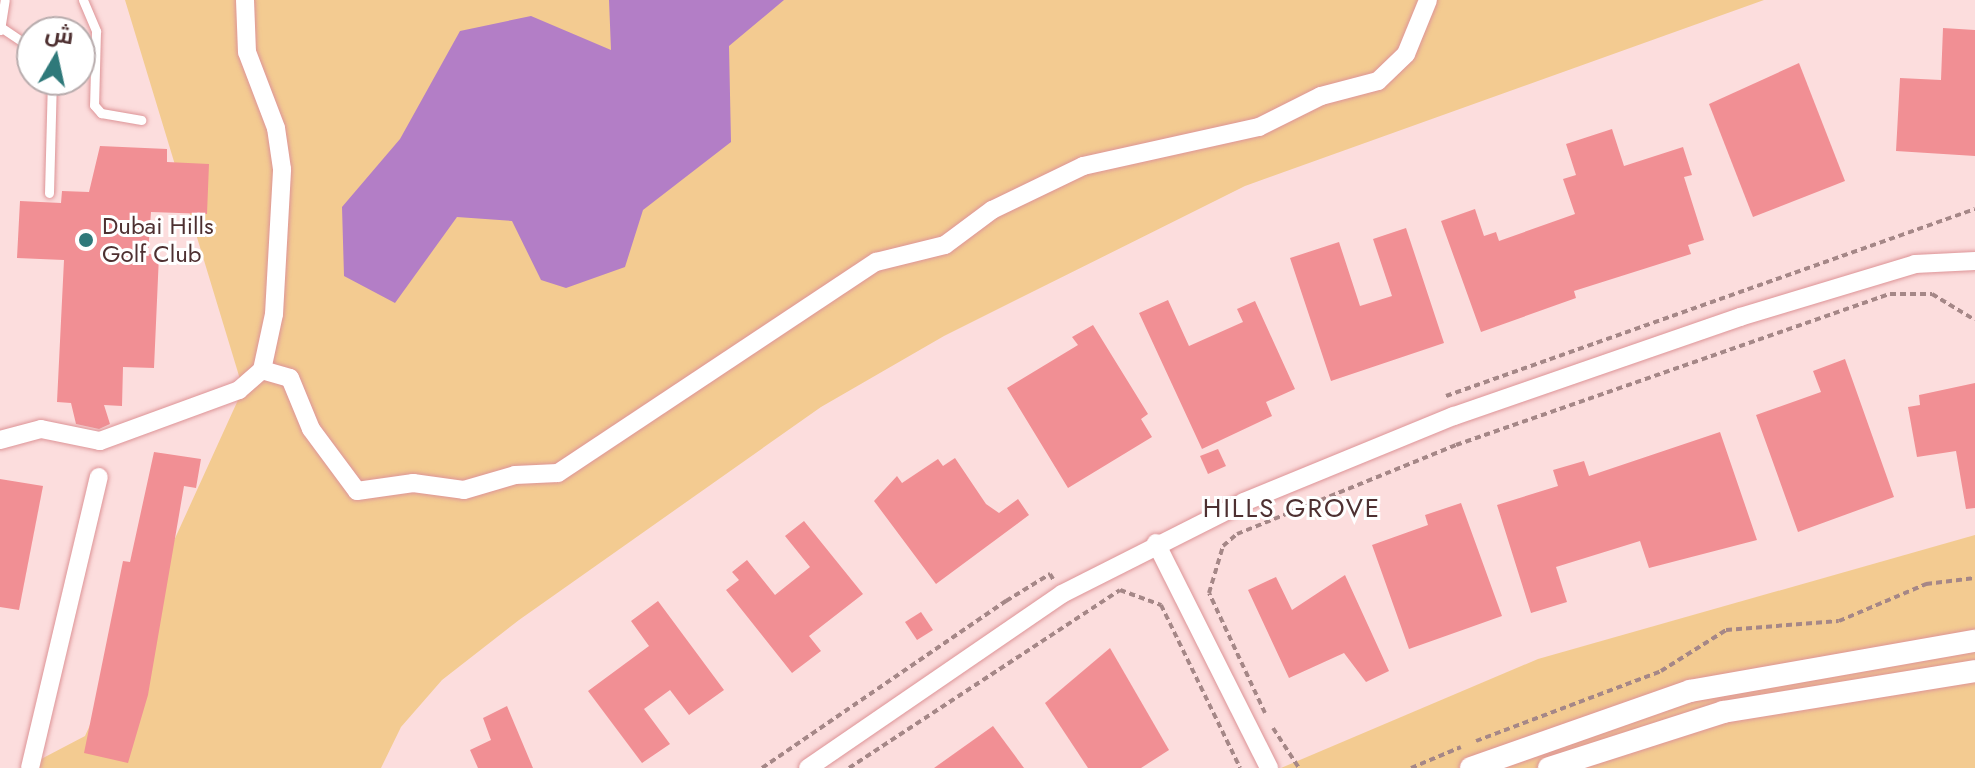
<!DOCTYPE html>
<html>
<head>
<meta charset="utf-8">
<style>
  body { margin:0 }
  #map { position:relative; width:1975px; height:768px; overflow:hidden; background:#fcdddd; font-family:Jost,Cairo,sans-serif }
  div>[style] { position:absolute }
  [style*='--x'] { left:calc(var(--x)*1px); top:calc(var(--y)*1px); width:calc(var(--w)*1px); rotate:calc(var(--a)*1deg) }
  .green>* { inset:0; background:#f3cb91 }
  .water>* { inset:0; background:#b37ec6 }
  .building>* { inset:0; background:#f18f94 }
  .path>* { height:4px; margin-top:-2px; transform-origin:0; background:repeating-linear-gradient(90deg,#a58787 0 6px,transparent 0 10px) }
  .roads { filter:drop-shadow(0 0 2px #dd9497) drop-shadow(0 0 2px #dd9497) }
  .service>* { height:9px; margin:-4.5px; padding:0 4.5px; transform-origin:4.5px; border-radius:4.5px; background:#fff }
  .minor>* { height:18px; margin:-9px; padding:0 9px; transform-origin:9px; border-radius:9px; background:#fff }
  .tertiary>* { height:22px; margin:-11px; padding:0 11px; transform-origin:11px; border-radius:11px; background:#fff }
  .dots>* { width:22px; height:22px; translate:-50% -50%; box-sizing:border-box; border:4px solid #fff; border-radius:50% }
  span { translate:-50% -50%; white-space:nowrap; text-align:center; line-height:1.15; -webkit-text-stroke:6px #fff; paint-order:stroke }
  .poi-label { font-size:24px; color:#4e3031 }
  .left { translate:0 -50%; text-align:left }
  .neighbourhood-label { font-size:26px; color:#4e3031; letter-spacing:2px }
  .north { position:absolute; left:16px; top:16px; width:80px; height:80px; box-sizing:border-box; background:#fff; border:2px solid #b8acad; border-radius:50%; rotate:9deg; font-size:22px; font-weight:700; line-height:32px; text-align:center; color:#4e3031 }
  .north::after { content:''; display:block; margin:auto; width:28px; height:36px; background:#2f797a; clip-path:polygon(50% 0,100% 100%,50% 72%,0 100%) }
</style>
</head>
<body>
<div id="map">
  <div class="green">
    <i style="clip-path:polygon(125px 0,1764px 0,1245px 186px,944px 336px,821px 407px,519px 620px,442px 680px,401px 727px,381px 768px,24px 768px,85px 736px,243px 389px)"></i>
    <i style="clip-path:polygon(1975px 535px,1975px 768px,1281px 768px,1538px 659px)"></i>
  </div>
  <div class="water">
    <i style="clip-path:polygon(609px 0,784px 0,729px 46px,731px 142px,643px 210px,625px 267px,566px 288px,541px 280px,512px 221px,457px 217px,395px 303px,344px 276px,342px 207px,400px 139px,460px 31px,531px 16px,611px 50px)"></i>
  </div>
  <div class="building">
    <i style="clip-path:polygon(1943px 28px,1975px 30px,1975px 156px,1896px 151px,1900px 78px,1941px 80px)"></i>
    <i style="clip-path:polygon(1799px 63px,1845px 181px,1753px 217px,1709px 104px)"></i>
    <i style="clip-path:polygon(1612px 129px,1624px 166px,1683px 147px,1692px 175px,1684px 177px,1704px 240px,1688px 245px,1691px 254px,1574px 291px,1576px 298px,1481px 332px,1441px 221px,1475px 209px,1484px 236px,1496px 232px,1499px 241px,1575px 214px,1563px 179px,1576px 175px,1566px 144px)"></i>
    <i style="clip-path:polygon(100px 146px,167px 149px,167px 162px,209px 164px,207px 214px,151px 212px,148px 254px,159px 255px,154px 368px,123px 367px,122px 406px,104px 405px,110px 424px,99px 429px,76px 424px,71px 403px,57px 402px,64px 260px,17px 258px,20px 201px,61px 203px,62px 191px,89px 192px)"></i>
    <i style="clip-path:polygon(1406px 228px,1444px 343px,1331px 381px,1290px 258px,1339px 242px,1360px 306px,1392px 296px,1373px 239px)"></i>
    <i style="clip-path:polygon(1168px 300px,1189px 346px,1243px 322px,1237px 309px,1255px 301px,1295px 389px,1266px 402px,1272px 416px,1202px 449px,1139px 313px)"></i>
    <i style="clip-path:polygon(1093px 325px,1148px 414px,1141px 419px,1152px 437px,1068px 488px,1007px 388px,1078px 345px,1072px 337px)"></i>
    <i style="clip-path:polygon(1845px 359px,1894px 497px,1798px 532px,1756px 415px,1821px 392px,1813px 371px)"></i>
    <i style="clip-path:polygon(1975px 383px,1975px 508px,1966px 509px,1956px 451px,1917px 457px,1908px 407px,1920px 405px,1919px 395px)"></i>
    <i style="clip-path:polygon(1720px 432px,1757px 540px,1649px 568px,1640px 541px,1556px 567px,1567px 602px,1531px 613px,1497px 505px,1558px 486px,1553px 470px,1584px 461px,1589px 476px)"></i>
    <i style="clip-path:polygon(1218px 449px,1226px 466px,1208px 474px,1200px 456px)"></i>
    <i style="clip-path:polygon(154px 452px,201px 459px,196px 488px,184px 486px,148px 695px,128px 763px,84px 753px,123px 561px,130px 562px)"></i>
    <i style="clip-path:polygon(955px 458px,986px 504px,999px 513px,1018px 499px,1029px 515px,936px 584px,874px 501px,897px 476px,902px 483px,938px 459px,943px 466px)"></i>
    <i style="clip-path:polygon(0 479px,43px 486px,19px 610px,0 607px)"></i>
    <i style="clip-path:polygon(1461px 503px,1502px 616px,1409px 649px,1372px 545px,1428px 525px,1425px 515px)"></i>
    <i style="clip-path:polygon(804px 521px,863px 594px,809px 636px,821px 651px,792px 673px,726px 590px,739px 580px,732px 572px,747px 560px,775px 595px,810px 567px,785px 536px)"></i>
    <i style="clip-path:polygon(1345px 575px,1389px 671px,1366px 682px,1344px 653px,1289px 678px,1248px 590px,1276px 577px,1292px 610px)"></i>
    <i style="clip-path:polygon(658px 601px,724px 690px,689px 715px,670px 690px,644px 709px,670px 744px,642px 763px,588px 691px,649px 646px,631px 621px)"></i>
    <i style="clip-path:polygon(921px 612px,933px 630px,917px 640px,905px 622px)"></i>
    <i style="clip-path:polygon(1110px 648px,1169px 750px,1141px 768px,1088px 768px,1045px 703px)"></i>
    <i style="clip-path:polygon(507px 706px,533px 768px,478px 768px,470px 750px,491px 740px,483px 718px)"></i>
    <i style="clip-path:polygon(993px 726px,1024px 768px,934px 768px)"></i>
  </div>
  <div class="path">
    <i style="--x:1446;--y:396;--w:561;--a:-19.47"></i>
    <i style="--x:1265;--y:713;--w:132;--a:-115"></i>
    <i style="--x:1209;--y:593;--w:49;--a:-73.4"></i>
    <i style="--x:1223;--y:546;--w:18;--a:-41"></i>
    <i style="--x:1237;--y:534;--w:236;--a:-22.1"></i>
    <i style="--x:1456;--y:445;--w:460;--a:-19.2"></i>
    <i style="--x:1890;--y:294;--w:42;--a:0"></i>
    <i style="--x:1932;--y:294;--w:50;--a:31.2"></i>
    <i style="--x:1273;--y:728;--w:48;--a:57"></i>
    <i style="--x:1476;--y:741;--w:198;--a:-20.7"></i>
    <i style="--x:1661;--y:671;--w:77;--a:-32.2"></i>
    <i style="--x:1726;--y:630;--w:113;--a:-4.6"></i>
    <i style="--x:1839;--y:621;--w:95;--a:-23"></i>
    <i style="--x:1926;--y:584;--w:49;--a:-7"></i>
    <i style="--x:762;--y:768;--w:296;--a:-34.4"></i>
    <i style="--x:1006;--y:601;--w:52;--a:-31.5"></i>
    <i style="--x:1050;--y:574;--w:6;--a:59"></i>
    <i style="--x:849;--y:768;--w:324;--a:-33.3"></i>
    <i style="--x:1120;--y:590;--w:44;--a:20.1"></i>
    <i style="--x:1161;--y:605;--w:181;--a:64.1"></i>
    <i style="--x:1411;--y:768;--w:54;--a:-22.8"></i>
  </div>
  <div class="roads">
    <div class="service">
      <i style="--x:83;--y:0;--w:34;--a:67"></i>
      <i style="--x:96;--y:31;--w:74;--a:91.5"></i>
      <i style="--x:94;--y:105;--w:11;--a:49"></i>
      <i style="--x:101;--y:113;--w:41;--a:9.9"></i>
      <i style="--x:2;--y:28;--w:36;--a:34"></i>
      <i style="--x:0;--y:30;--w:30;--a:-81"></i>
      <i style="--x:49;--y:193;--w:113;--a:-88.5"></i>
    </div>
    <div class="minor">
      <i style="--x:262;--y:370;--w:29;--a:16"></i>
      <i style="--x:290;--y:378;--w:55;--a:67.6"></i>
      <i style="--x:311;--y:429;--w:77;--a:53.4"></i>
      <i style="--x:357;--y:491;--w:57;--a:-8.1"></i>
      <i style="--x:413;--y:483;--w:51;--a:7.8"></i>
      <i style="--x:464;--y:490;--w:53;--a:-16.4"></i>
      <i style="--x:515;--y:475;--w:43;--a:-2.7"></i>
      <i style="--x:558;--y:473;--w:382;--a:-33.6"></i>
      <i style="--x:876;--y:262;--w:71;--a:-13.8"></i>
      <i style="--x:945;--y:245;--w:59;--a:-36.7"></i>
      <i style="--x:992;--y:210;--w:101;--a:-25.8"></i>
      <i style="--x:1083;--y:166;--w:180;--a:-12.5"></i>
      <i style="--x:1259;--y:127;--w:69;--a:-26.6"></i>
      <i style="--x:1321;--y:96;--w:59;--a:-14.7"></i>
      <i style="--x:1378;--y:81;--w:39;--a:-44"></i>
      <i style="--x:1406;--y:54;--w:58;--a:-67.8"></i>
      <i style="--x:0;--y:440;--w:42;--a:-15"></i>
      <i style="--x:41;--y:429;--w:60;--a:11.5"></i>
      <i style="--x:100;--y:441;--w:148;--a:-20.1"></i>
      <i style="--x:239;--y:390;--w:30;--a:-41"></i>
      <i style="--x:262;--y:370;--w:57;--a:-77.9"></i>
      <i style="--x:274;--y:314;--w:145;--a:-86.8"></i>
      <i style="--x:282;--y:169;--w:41;--a:-98.3"></i>
      <i style="--x:276;--y:128;--w:81;--a:-110.9"></i>
      <i style="--x:247;--y:52;--w:52;--a:-92.2"></i>
      <i style="--x:1156;--y:543;--w:252;--a:63.3"></i>
      <i style="--x:30;--y:768;--w:299;--a:-76.7"></i>
      <i style="--x:808;--y:768;--w:308;--a:-34.4"></i>
      <i style="--x:1062;--y:594;--w:204;--a:-26.8"></i>
      <i style="--x:1244;--y:502;--w:227;--a:-22.3"></i>
      <i style="--x:1454;--y:416;--w:303;--a:-19.1"></i>
      <i style="--x:1740;--y:317;--w:183;--a:-16.8"></i>
      <i style="--x:1915;--y:264;--w:60;--a:-2.9"></i>
    </div>
    <div class="tertiary">
      <i style="--x:1471;--y:768;--w:232;--a:-19.4"></i>
      <i style="--x:1690;--y:691;--w:289;--a:-10"></i>
      <i style="--x:1549;--y:768;--w:183;--a:-17.8"></i>
      <i style="--x:1723;--y:712;--w:255;--a:-9.2"></i>
    </div>
  </div>
  <div class="dots">
    <i style="left:86px;top:240px;background:#2f797a"></i>
  </div>
  <div class="poi-label">
    <span class="left" style="left:102px;top:240px">Dubai Hills<br>Golf Club</span>
  </div>
  <div class="neighbourhood-label">
    <span style="left:1292px;top:509px">HILLS GROVE</span>
  </div>
  <div class="north">ش</div>
</div>
</body>
</html>
